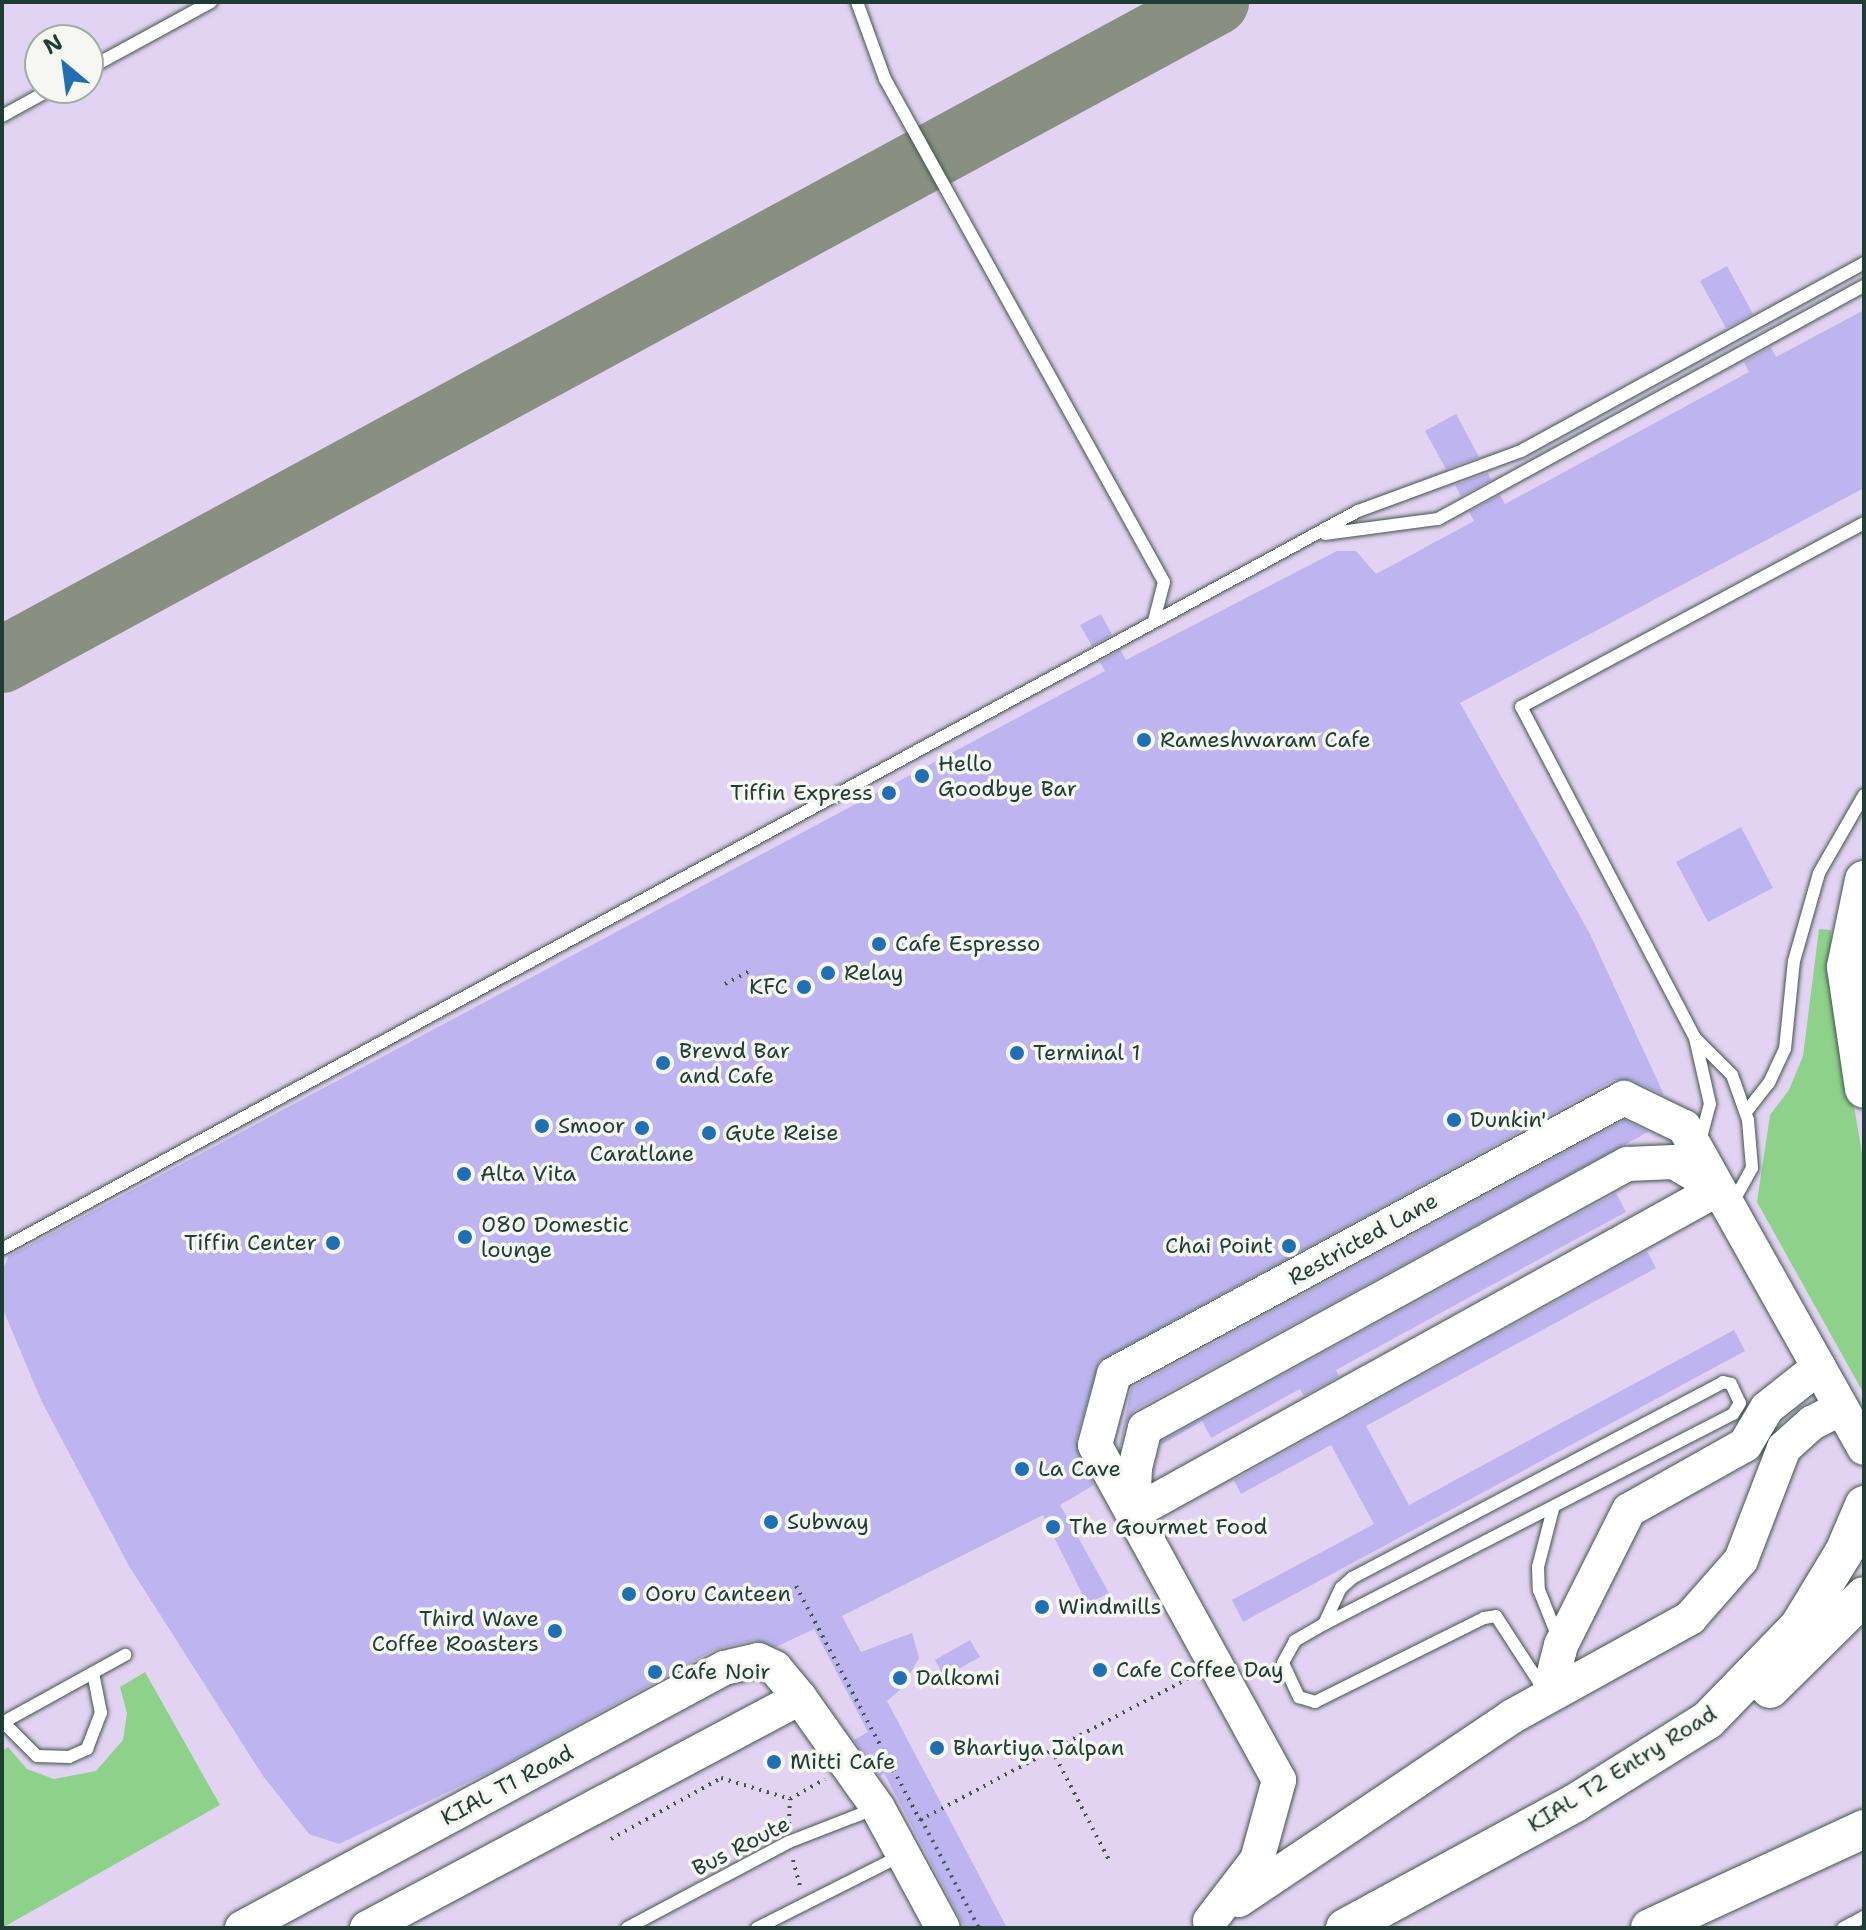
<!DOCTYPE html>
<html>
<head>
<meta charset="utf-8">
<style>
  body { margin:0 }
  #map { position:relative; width:1866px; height:1930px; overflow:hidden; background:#f3e4cf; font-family:"Shantell Sans",sans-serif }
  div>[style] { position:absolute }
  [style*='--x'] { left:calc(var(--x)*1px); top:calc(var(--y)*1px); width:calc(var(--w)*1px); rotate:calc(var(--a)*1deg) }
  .built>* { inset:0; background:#e3d3f2 }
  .green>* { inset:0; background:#8ed18a }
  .taxiway>* { height:66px; margin:-33px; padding:0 33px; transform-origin:33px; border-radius:33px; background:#899082 }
  .building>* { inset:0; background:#beb4ef }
  .path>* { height:4px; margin-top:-2px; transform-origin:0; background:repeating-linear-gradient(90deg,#3f564b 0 2px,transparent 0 8px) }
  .roads { filter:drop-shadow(0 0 2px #3f564b) drop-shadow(0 0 2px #3f564b) }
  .service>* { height:12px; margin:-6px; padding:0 6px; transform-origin:6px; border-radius:6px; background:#fff }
  .secondary>* { height:34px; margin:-17px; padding:0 17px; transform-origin:17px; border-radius:17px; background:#fff }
  .primary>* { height:38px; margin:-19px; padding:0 19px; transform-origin:19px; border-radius:19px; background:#fff }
  .path-bridge>* { height:4px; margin-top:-2px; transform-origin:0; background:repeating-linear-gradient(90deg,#3f564b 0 2px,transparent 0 8px) }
  .dots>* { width:22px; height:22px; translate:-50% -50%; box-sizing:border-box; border:4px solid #f6f6f2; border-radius:50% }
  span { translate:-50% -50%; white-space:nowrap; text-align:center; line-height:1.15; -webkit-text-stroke:7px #f6f6f2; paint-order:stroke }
  .poi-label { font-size:22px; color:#1f3d34 }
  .left { translate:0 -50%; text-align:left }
  .right { translate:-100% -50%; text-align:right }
  .street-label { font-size:22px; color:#1f3d34 }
  .frame { position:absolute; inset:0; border:4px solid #1f3d34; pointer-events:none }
  .north { position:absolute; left:24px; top:24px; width:80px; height:80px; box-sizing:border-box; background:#f6f6f2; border:2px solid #a0aca6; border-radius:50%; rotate:331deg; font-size:22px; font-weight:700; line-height:32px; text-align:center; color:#1f3d34 }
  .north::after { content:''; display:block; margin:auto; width:28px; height:36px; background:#1f6fb2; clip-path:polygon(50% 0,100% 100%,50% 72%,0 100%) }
</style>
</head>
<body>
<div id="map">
  <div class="built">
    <i style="clip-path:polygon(evenodd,2px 2px,1864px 2px,1864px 1928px,2px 1928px,2px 2px,40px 40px,88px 40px,88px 88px,40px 88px,40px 40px)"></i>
  </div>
  <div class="green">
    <i style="clip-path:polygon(1819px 929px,1831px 930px,1830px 965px,1864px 1165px,1864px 1394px,1757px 1202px,1770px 1115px,1789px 1090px,1803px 1056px)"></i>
    <i style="clip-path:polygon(145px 1672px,220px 1805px,2px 1928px,2px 1751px,8px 1747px,27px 1769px,54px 1779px,96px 1771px,123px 1740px,127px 1713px,120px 1687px)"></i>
  </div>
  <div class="taxiway">
    <i style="--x:2;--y:660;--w:1381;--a:-28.46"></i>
  </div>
  <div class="building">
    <i style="clip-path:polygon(1727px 266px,1753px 314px,1726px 328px,1700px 281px)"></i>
    <i style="clip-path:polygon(1864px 310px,1864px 488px,1460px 703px,1590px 934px,1664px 1095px,1632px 1080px,1614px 1080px,1099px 1361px,1076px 1441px,1094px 1485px,1060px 1505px,1109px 1593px,1087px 1604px,1043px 1515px,842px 1616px,861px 1652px,912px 1633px,919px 1658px,902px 1688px,887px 1701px,1007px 1928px,965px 1928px,884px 1773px,880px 1776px,854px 1740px,868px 1732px,814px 1629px,776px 1647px,754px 1640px,714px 1650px,496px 1769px,339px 1844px,309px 1834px,263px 1776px,129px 1566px,41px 1400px,2px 1307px,2px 1271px,9px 1256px,1105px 671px,1100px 662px,1120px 650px,1126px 660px,1337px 551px,1356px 551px,1376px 574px,1474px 521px,1469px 512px,1500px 495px,1505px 504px,1749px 372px,1744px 362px,1771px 347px,1776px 357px)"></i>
    <i style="clip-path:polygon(1456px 414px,1479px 457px,1446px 469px,1425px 431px)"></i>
    <i style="clip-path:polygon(1488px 473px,1491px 480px,1461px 496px,1455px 485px)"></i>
    <i style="clip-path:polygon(1101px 614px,1112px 635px,1092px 646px,1080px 625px)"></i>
    <i style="clip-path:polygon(1741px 827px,1773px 888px,1708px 922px,1676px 862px)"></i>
    <i style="clip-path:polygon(1625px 1120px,1648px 1132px,1135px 1410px,1126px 1423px,1119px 1448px,1131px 1388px)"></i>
    <i style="clip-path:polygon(1616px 1193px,1626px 1212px,1336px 1370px,1339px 1376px,1304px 1396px,1300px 1389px,1211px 1438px,1202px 1421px,1161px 1445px,1162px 1441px)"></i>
    <i style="clip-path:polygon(1647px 1251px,1656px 1268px,1366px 1426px,1409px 1505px,1734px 1330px,1745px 1351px,1243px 1622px,1232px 1600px,1374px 1524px,1331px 1445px,1241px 1494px,1234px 1480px)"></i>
    <i style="clip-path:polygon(970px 1640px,980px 1657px,944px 1677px,935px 1660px)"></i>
  </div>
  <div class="path">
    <i style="--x:725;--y:984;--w:30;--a:-28"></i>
    <i style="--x:796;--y:1586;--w:265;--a:62.1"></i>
    <i style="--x:920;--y:1820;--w:149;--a:-27.9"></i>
    <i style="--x:1052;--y:1750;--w:124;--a:62.6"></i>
    <i style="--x:1052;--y:1750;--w:157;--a:-27.7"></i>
    <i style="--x:789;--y:1824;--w:25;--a:-88"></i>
    <i style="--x:611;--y:1839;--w:126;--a:-29"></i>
    <i style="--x:721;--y:1778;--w:72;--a:16.9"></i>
    <i style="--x:790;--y:1799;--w:40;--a:-29.7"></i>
    <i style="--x:793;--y:1860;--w:28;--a:75"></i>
  </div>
  <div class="roads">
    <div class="service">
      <i style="--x:857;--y:2;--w:82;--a:70"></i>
      <i style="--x:885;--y:79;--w:575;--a:60.98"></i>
      <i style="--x:1164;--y:582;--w:40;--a:104.4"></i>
      <i style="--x:88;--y:69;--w:140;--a:-28.6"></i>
      <i style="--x:2;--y:116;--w:58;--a:-28.8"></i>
      <i style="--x:1325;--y:534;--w:114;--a:-7.6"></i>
      <i style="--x:1438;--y:519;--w:486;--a:-28.7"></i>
      <i style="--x:1695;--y:1038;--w:52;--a:45"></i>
      <i style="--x:1732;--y:1075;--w:48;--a:70.4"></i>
      <i style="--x:1748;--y:1120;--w:48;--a:85.2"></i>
      <i style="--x:1752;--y:1168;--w:41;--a:119.1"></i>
      <i style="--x:1746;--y:1112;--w:37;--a:-52"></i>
      <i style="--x:1769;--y:1083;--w:38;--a:-65"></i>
      <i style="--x:1785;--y:1049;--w:88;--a:-84.2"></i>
      <i style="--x:1794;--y:961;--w:91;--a:-74.1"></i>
      <i style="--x:1819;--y:873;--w:90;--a:-60"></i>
      <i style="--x:1700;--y:1141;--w:38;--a:-75"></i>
      <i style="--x:1710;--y:1104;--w:68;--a:-102.8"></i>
      <i style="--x:1695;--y:1038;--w:374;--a:-117.7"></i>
      <i style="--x:1521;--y:707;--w:389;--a:-28.2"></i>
      <i style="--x:2;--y:1249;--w:1544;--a:-28.56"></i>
      <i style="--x:1358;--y:511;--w:174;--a:-20.2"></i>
      <i style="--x:1521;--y:451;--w:391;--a:-28.7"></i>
      <i style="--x:1553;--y:1509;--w:60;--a:104.5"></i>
      <i style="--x:1538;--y:1567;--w:23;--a:88"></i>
      <i style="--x:1539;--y:1590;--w:54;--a:68.2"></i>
      <i style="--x:1324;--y:1624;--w:40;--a:-65"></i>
      <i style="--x:1341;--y:1588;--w:15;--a:-42"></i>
      <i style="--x:1352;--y:1578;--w:420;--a:-27.8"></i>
      <i style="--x:1723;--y:1382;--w:8;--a:14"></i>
      <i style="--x:1731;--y:1384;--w:21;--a:65"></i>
      <i style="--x:1740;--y:1403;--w:13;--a:122"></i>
      <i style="--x:1733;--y:1414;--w:460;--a:152.8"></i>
      <i style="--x:1324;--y:1624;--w:34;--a:150"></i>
      <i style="--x:1295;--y:1641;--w:25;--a:119"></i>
      <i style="--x:1283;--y:1663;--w:38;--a:65"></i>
      <i style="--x:1299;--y:1697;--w:17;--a:17"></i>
      <i style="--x:1315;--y:1702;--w:189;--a:-26.4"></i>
      <i style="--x:1484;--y:1618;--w:12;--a:-9"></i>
      <i style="--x:1496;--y:1616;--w:88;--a:57"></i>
      <i style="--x:3;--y:1722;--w:48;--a:45"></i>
      <i style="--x:37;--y:1756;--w:32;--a:2"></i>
      <i style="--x:69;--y:1757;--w:20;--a:-24"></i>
      <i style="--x:87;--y:1749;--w:39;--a:-69"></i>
      <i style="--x:101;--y:1713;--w:41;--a:-101.3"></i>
      <i style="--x:2;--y:1723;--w:141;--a:-28.9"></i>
      <i style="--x:627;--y:1928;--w:183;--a:-28"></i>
      <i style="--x:789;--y:1842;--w:93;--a:-21.3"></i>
      <i style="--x:757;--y:1928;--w:160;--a:-26.7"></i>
      <i style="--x:1843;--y:1928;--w:24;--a:-28"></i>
    </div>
    <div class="secondary">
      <i style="--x:1133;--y:1512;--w:44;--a:-87.4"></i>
      <i style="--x:1135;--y:1468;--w:41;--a:-76"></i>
      <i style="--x:1145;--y:1428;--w:550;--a:-28.71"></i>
      <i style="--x:1627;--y:1164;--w:47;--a:-2.4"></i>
      <i style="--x:1674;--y:1162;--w:48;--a:30.3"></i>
      <i style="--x:1133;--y:1513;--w:669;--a:-28.98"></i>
      <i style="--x:1548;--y:1696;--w:53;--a:-75.7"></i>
      <i style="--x:1561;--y:1645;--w:151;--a:-63.3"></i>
      <i style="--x:1629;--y:1510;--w:133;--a:-29.3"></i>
      <i style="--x:1745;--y:1445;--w:43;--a:-59.3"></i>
      <i style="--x:1767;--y:1408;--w:66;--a:-38.3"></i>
      <i style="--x:1239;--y:1900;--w:328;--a:-33.9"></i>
      <i style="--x:1511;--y:1717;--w:205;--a:-28.9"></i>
      <i style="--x:1690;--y:1618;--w:77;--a:-48.7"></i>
      <i style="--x:1741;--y:1560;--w:120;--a:-69"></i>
      <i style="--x:1784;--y:1448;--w:38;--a:-42"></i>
      <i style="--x:1812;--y:1423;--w:33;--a:-27"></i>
      <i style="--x:1210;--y:1921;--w:77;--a:-52.4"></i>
      <i style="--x:1257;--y:1860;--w:83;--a:-74.6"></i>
      <i style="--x:1279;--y:1780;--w:382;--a:-118.8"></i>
      <i style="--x:1095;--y:1445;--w:73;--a:-75"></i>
      <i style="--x:1114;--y:1374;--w:580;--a:-28.42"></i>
      <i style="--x:1624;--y:1098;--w:67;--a:25.8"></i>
      <i style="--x:1684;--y:1127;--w:368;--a:60.7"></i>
      <i style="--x:242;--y:1928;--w:548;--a:-28.34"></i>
      <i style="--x:724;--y:1668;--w:35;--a:-13"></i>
      <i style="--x:758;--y:1660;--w:19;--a:25"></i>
      <i style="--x:775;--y:1668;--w:39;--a:50"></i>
      <i style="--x:800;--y:1698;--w:135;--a:54.7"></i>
      <i style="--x:878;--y:1808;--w:136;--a:61.6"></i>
      <i style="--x:367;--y:1928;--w:490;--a:-28"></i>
    </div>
    <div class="primary">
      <i style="--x:1864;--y:880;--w:89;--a:101.7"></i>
      <i style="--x:1846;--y:967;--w:123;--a:81.6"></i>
      <i style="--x:1770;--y:1689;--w:132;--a:-44.7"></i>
      <i style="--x:1345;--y:1928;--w:262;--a:-28.5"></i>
      <i style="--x:1575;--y:1803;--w:157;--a:-32"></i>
      <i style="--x:1708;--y:1720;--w:131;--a:-45.9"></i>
      <i style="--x:1799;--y:1626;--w:87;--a:-58.7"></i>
      <i style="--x:1844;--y:1552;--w:51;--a:-66.9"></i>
      <i style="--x:1650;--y:1928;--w:236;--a:-24.8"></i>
    </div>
  </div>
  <div class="path-bridge">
    <i style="--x:921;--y:1819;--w:123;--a:62"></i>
  </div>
  <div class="dots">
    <i style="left:1144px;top:740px;background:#1f6fb2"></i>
    <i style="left:922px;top:776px;background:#1f6fb2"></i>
    <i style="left:889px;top:793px;background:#1f6fb2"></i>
    <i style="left:879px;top:944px;background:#1f6fb2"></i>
    <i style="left:828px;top:973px;background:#1f6fb2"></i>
    <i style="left:804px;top:987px;background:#1f6fb2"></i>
    <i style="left:1017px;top:1053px;background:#1f6fb2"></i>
    <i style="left:663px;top:1063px;background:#1f6fb2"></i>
    <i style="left:1454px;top:1120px;background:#1f6fb2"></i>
    <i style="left:542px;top:1126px;background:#1f6fb2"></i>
    <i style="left:642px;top:1128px;background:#1f6fb2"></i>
    <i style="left:709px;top:1133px;background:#1f6fb2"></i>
    <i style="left:464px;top:1174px;background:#1f6fb2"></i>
    <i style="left:465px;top:1237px;background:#1f6fb2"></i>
    <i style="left:333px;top:1243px;background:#1f6fb2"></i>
    <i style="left:1289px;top:1246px;background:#1f6fb2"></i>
    <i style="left:1022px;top:1469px;background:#1f6fb2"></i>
    <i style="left:771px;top:1522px;background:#1f6fb2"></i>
    <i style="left:1053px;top:1527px;background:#1f6fb2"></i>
    <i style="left:629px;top:1594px;background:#1f6fb2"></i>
    <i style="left:1042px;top:1607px;background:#1f6fb2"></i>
    <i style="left:555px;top:1631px;background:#1f6fb2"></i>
    <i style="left:1100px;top:1670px;background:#1f6fb2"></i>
    <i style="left:655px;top:1672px;background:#1f6fb2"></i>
    <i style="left:900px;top:1678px;background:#1f6fb2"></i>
    <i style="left:937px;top:1748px;background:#1f6fb2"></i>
    <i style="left:774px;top:1762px;background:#1f6fb2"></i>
  </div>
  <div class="poi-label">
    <span class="left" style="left:1160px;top:740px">Rameshwaram Cafe</span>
    <span class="left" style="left:938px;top:776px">Hello<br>Goodbye Bar</span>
    <span class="right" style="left:873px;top:793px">Tiffin Express</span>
    <span class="left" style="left:895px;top:944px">Cafe Espresso</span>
    <span class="left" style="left:844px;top:973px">Relay</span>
    <span class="right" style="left:788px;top:987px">KFC</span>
    <span class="left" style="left:679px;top:1063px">Brewd Bar<br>and Cafe</span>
    <span class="left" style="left:1033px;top:1053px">Terminal 1</span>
    <span class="left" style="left:1470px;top:1120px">Dunkin'</span>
    <span class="left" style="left:558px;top:1126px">Smoor</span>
    <span class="left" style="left:725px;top:1133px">Gute Reise</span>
    <span style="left:642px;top:1154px">Caratlane</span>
    <span class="left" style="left:480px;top:1174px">Alta Vita</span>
    <span class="left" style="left:481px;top:1237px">080 Domestic<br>lounge</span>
    <span class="right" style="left:317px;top:1243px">Tiffin Center</span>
    <span class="right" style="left:1273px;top:1246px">Chai Point</span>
    <span class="left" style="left:1038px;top:1469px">La Cave</span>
    <span class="left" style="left:787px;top:1522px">Subway</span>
    <span class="left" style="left:1069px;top:1527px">The Gourmet Food</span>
    <span class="left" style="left:645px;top:1594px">Ooru Canteen</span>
    <span class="left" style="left:1058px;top:1607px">Windmills</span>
    <span class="right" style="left:539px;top:1631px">Third Wave<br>Coffee Roasters</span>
    <span class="left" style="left:1116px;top:1670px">Cafe Coffee Day</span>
    <span class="left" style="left:671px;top:1672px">Cafe Noir</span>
    <span class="left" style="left:916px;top:1678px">Dalkomi</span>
    <span class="left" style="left:953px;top:1748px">Bhartiya Jalpan</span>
    <span class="left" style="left:790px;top:1762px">Mitti Cafe</span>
  </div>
  <div class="street-label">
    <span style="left:1363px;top:1239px;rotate:-29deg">Restricted Lane</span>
    <span style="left:1622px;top:1769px;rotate:-32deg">KIAL T2 Entry Road</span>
    <span style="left:507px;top:1785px;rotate:-28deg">KIAL T1 Road</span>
    <span style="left:741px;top:1846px;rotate:-27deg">Bus Route</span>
  </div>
  <div class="frame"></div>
  <div class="north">N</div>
</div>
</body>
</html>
